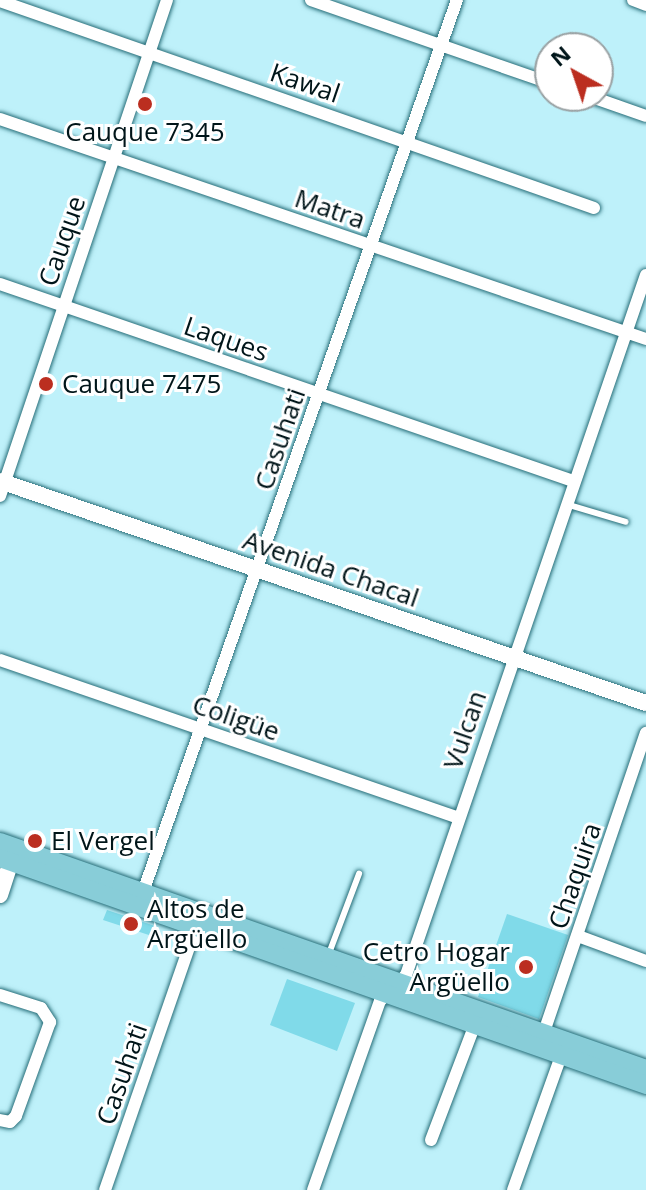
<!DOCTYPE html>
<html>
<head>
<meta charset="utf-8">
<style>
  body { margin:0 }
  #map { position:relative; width:646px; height:1190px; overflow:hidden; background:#bef1fa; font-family:"Open Sans",sans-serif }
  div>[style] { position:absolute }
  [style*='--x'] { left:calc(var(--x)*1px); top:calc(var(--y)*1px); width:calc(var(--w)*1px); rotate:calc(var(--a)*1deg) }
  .building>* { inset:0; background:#80dae9 }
  .roads { filter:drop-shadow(0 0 2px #266d78) drop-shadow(0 0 2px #266d78) }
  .lane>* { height:6px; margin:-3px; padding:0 3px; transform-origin:3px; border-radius:3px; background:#fff }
  .street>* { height:12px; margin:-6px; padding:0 6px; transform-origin:6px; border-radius:6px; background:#fff }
  .secondary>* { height:16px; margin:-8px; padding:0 8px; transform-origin:8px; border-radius:8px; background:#fff }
  .primary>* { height:18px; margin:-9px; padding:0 9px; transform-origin:9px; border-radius:9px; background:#88cdd8 }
  .dots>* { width:22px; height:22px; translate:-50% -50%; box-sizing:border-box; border:4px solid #fff; border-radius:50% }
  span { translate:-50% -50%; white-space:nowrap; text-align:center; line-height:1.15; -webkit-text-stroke:6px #fff; paint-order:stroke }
  .street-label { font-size:26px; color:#001519 }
  .poi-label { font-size:26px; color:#001519 }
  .left { translate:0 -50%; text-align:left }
  .right { translate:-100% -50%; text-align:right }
  .north { position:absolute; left:534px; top:32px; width:80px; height:80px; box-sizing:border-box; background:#fff; border:2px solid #99a1a3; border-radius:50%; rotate:320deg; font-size:22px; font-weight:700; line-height:32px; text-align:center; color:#001519 }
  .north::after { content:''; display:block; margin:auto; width:28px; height:36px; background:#bb2e20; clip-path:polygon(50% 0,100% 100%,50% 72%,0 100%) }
</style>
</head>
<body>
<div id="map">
  <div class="building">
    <i style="clip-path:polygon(107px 910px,158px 927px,155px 937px,103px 920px)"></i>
    <i style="clip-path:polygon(507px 914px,568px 935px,539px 1019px,478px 997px)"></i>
    <i style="clip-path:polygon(287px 979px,355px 1003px,337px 1051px,270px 1025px)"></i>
  </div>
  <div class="roads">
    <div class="lane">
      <i style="--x:569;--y:505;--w:59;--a:16.6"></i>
      <i style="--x:328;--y:956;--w:88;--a:-69.3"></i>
    </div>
    <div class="street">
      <i style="--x:311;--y:0;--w:253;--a:19.2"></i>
      <i style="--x:633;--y:0;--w:14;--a:21"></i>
      <i style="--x:0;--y:1;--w:629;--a:19.21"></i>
      <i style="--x:589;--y:96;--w:60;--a:19.3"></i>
      <i style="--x:0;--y:119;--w:682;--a:18.81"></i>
      <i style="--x:0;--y:284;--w:606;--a:18.97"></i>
      <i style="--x:0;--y:496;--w:523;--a:-71.39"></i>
      <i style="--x:0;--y:660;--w:484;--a:19"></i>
      <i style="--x:143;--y:892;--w:946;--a:-70.61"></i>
      <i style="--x:578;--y:936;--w:72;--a:20.2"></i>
      <i style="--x:0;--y:995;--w:43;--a:17.6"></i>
      <i style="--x:41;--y:1008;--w:17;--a:57"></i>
      <i style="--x:50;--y:1022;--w:100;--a:109.9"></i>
      <i style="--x:16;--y:1116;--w:8;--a:135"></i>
      <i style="--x:10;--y:1122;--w:10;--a:-169"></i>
      <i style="--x:544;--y:1032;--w:316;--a:-71.2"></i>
      <i style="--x:431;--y:1140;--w:124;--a:-69.2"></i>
      <i style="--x:105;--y:1190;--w:278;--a:-70.9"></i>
      <i style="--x:313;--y:1190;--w:201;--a:-70.5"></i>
      <i style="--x:380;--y:1001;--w:37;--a:-45"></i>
      <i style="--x:406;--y:975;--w:740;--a:-71.08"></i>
      <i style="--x:513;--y:1190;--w:149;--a:-70.3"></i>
    </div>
    <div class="secondary">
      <i style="--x:0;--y:481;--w:683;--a:18.97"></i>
      <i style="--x:0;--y:895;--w:48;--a:-71.9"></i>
    </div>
    <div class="primary">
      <i style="--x:0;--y:842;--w:685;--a:19.36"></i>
      <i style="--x:0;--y:858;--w:685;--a:19.36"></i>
    </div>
  </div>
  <div class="dots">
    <i style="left:145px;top:104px;background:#bb2e20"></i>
    <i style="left:46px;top:384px;background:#bb2e20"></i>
    <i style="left:35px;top:841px;background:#bb2e20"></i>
    <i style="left:131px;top:924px;background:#bb2e20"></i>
    <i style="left:526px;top:967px;background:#bb2e20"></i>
  </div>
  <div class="street-label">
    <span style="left:305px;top:83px;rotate:19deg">Kawal</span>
    <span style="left:330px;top:209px;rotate:19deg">Matra</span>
    <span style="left:62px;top:241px;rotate:-71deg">Cauque</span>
    <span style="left:226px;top:339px;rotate:19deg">Laques</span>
    <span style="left:280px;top:439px;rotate:-71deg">Casuhati</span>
    <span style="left:331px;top:569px;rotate:19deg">Avenida Chacal</span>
    <span style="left:236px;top:718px;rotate:19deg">Coligüe</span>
    <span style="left:465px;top:730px;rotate:-71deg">Vulcan</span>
    <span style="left:575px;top:876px;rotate:-71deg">Chaquira</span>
    <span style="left:122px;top:1074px;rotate:-71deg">Casuhati</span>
  </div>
  <div class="poi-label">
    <span style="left:145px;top:132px">Cauque 7345</span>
    <span class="left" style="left:62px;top:384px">Cauque 7475</span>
    <span class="left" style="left:51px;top:841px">El Vergel</span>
    <span class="left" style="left:147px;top:924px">Altos de<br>Argüello</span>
    <span class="right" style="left:510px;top:967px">Cetro Hogar<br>Argüello</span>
  </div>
  <div class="north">N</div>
</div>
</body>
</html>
